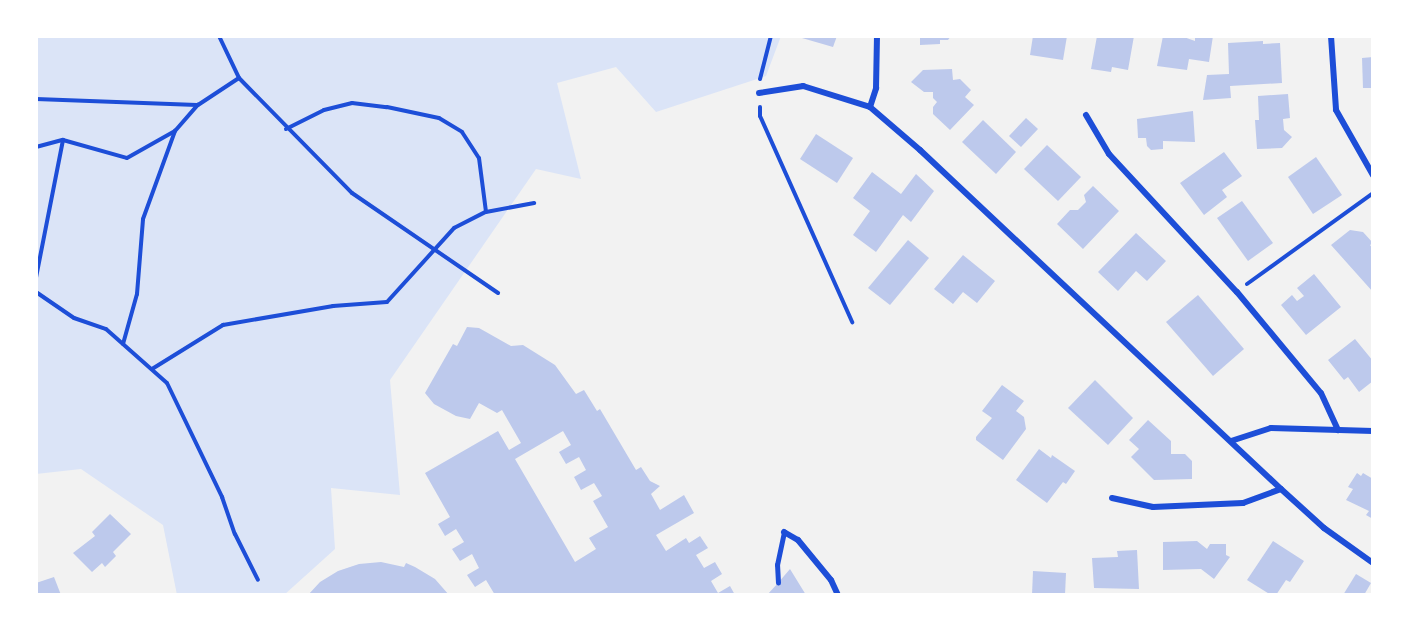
<!DOCTYPE html>
<html>
<head>
<meta charset="utf-8">
<style>
  body { margin:0 }
  #map { position:relative; width:1409px; height:631px; overflow:hidden; background:#f2f2f2; font-family:"IBM Plex Sans",sans-serif }
  div>[style] { position:absolute }
  [style*='--x'] { left:calc(var(--x)*1px); top:calc(var(--y)*1px); width:calc(var(--w)*1px); rotate:calc(var(--a)*1deg) }
  .green>* { inset:0; background:#dbe4f7 }
  .building>* { inset:0; background:#bdc9ec }
  .path>* { height:4px; margin:-2px; padding:0 2px; transform-origin:2px; border-radius:2px; background:#1d4ed8 }
  .service>* { height:4.5px; margin:-2.25px; padding:0 2.25px; transform-origin:2.25px; border-radius:2.25px; background:#1d4ed8 }
  .minor>* { height:6px; margin:-3px; padding:0 3px; transform-origin:3px; border-radius:3px; background:#1d4ed8 }
  span { translate:-50% -50%; white-space:nowrap; text-align:center; line-height:1.15; -webkit-text-stroke:5px #fff; paint-order:stroke }
  .frame { position:absolute; inset:0; border:38px solid #fff; pointer-events:none }
</style>
</head>
<body>
<div id="map">
  <div class="green">
    <i style="clip-path:polygon(36px 36px,781px 36px,766px 76px,656px 112px,616px 67px,557px 83px,581px 179px,536px 169px,390px 380px,400px 495px,331px 488px,335px 549px,284px 595px,177px 595px,163px 525px,81px 469px,36px 474px)"></i>
  </div>
  <div class="building">
    <i style="clip-path:polygon(803px 36px,837px 36px,833px 47px,802px 38px)"></i>
    <i style="clip-path:polygon(920px 36px,951px 36px,948px 40px,940px 40px,940px 44px,920px 45px)"></i>
    <i style="clip-path:polygon(1033px 36px,1067px 36px,1063px 60px,1030px 55px)"></i>
    <i style="clip-path:polygon(1097px 36px,1134px 36px,1128px 70px,1112px 67px,1111px 72px,1091px 69px)"></i>
    <i style="clip-path:polygon(1163px 36px,1181px 36px,1195px 41px,1195px 36px,1213px 36px,1209px 62px,1189px 59px,1187px 70px,1157px 66px)"></i>
    <i style="clip-path:polygon(1263px 41px,1263px 44px,1280px 43px,1282px 83px,1230px 86px,1231px 98px,1203px 100px,1207px 75px,1229px 74px,1228px 43px)"></i>
    <i style="clip-path:polygon(1373px 57px,1373px 88px,1363px 88px,1362px 58px)"></i>
    <i style="clip-path:polygon(952px 69px,953px 80px,960px 79px,971px 90px,965px 97px,974px 105px,950px 130px,933px 114px,933px 107px,937px 102px,933px 98px,933px 92px,924px 92px,911px 82px,923px 70px)"></i>
    <i style="clip-path:polygon(1288px 94px,1290px 118px,1283px 119px,1284px 130px,1292px 137px,1282px 148px,1257px 149px,1255px 120px,1259px 120px,1258px 96px)"></i>
    <i style="clip-path:polygon(1193px 111px,1195px 142px,1163px 141px,1163px 149px,1151px 150px,1147px 146px,1146px 138px,1138px 138px,1137px 119px)"></i>
    <i style="clip-path:polygon(1026px 118px,1038px 129px,1021px 147px,1009px 136px)"></i>
    <i style="clip-path:polygon(983px 120px,1016px 152px,996px 174px,962px 142px)"></i>
    <i style="clip-path:polygon(816px 134px,853px 158px,837px 183px,800px 159px)"></i>
    <i style="clip-path:polygon(1047px 145px,1081px 177px,1058px 201px,1024px 169px)"></i>
    <i style="clip-path:polygon(1224px 152px,1242px 176px,1222px 190px,1227px 197px,1204px 215px,1180px 183px)"></i>
    <i style="clip-path:polygon(1316px 157px,1342px 195px,1313px 214px,1288px 177px)"></i>
    <i style="clip-path:polygon(872px 172px,901px 194px,916px 174px,934px 191px,911px 222px,903px 215px,876px 252px,853px 235px,870px 211px,853px 198px)"></i>
    <i style="clip-path:polygon(1093px 186px,1119px 211px,1083px 249px,1057px 224px,1070px 210px,1078px 210px,1086px 202px,1084px 195px)"></i>
    <i style="clip-path:polygon(1242px 201px,1273px 243px,1248px 261px,1217px 218px)"></i>
    <i style="clip-path:polygon(1350px 230px,1363px 232px,1373px 243px,1370px 245px,1373px 249px,1373px 292px,1331px 245px)"></i>
    <i style="clip-path:polygon(1136px 233px,1166px 261px,1147px 281px,1136px 271px,1118px 291px,1098px 272px)"></i>
    <i style="clip-path:polygon(908px 240px,929px 258px,890px 305px,868px 288px)"></i>
    <i style="clip-path:polygon(963px 255px,995px 281px,977px 303px,963px 292px,953px 304px,934px 289px)"></i>
    <i style="clip-path:polygon(1314px 274px,1341px 307px,1306px 335px,1281px 305px,1292px 295px,1297px 301px,1304px 296px,1297px 288px)"></i>
    <i style="clip-path:polygon(1198px 295px,1244px 349px,1213px 376px,1166px 322px)"></i>
    <i style="clip-path:polygon(evenodd,467px 327px,479px 328px,511px 346px,523px 345px,555px 365px,576px 394px,584px 390px,597px 411px,600px 409px,636px 470px,641px 467px,650px 481px,660px 486px,651px 494px,660px 510px,684px 495px,694px 513px,656px 535px,666px 551px,686px 538px,689px 543px,700px 536px,708px 548px,696px 555px,704px 568px,715px 562px,722px 574px,711px 581px,718px 593px,730px 586px,735px 595px,495px 595px,486px 580px,475px 587px,467px 575px,479px 568px,472px 554px,460px 561px,452px 549px,464px 542px,456px 529px,445px 536px,438px 524px,450px 517px,425px 473px,498px 431px,509px 450px,521px 443px,502px 410px,497px 413px,479px 403px,470px 419px,456px 416px,434px 404px,425px 393px,453px 344px,457px 346px,467px 327px,563px 431px,571px 445px,559px 452px,566px 464px,579px 457px,586px 470px,574px 477px,581px 490px,594px 483px,602px 496px,593px 501px,608px 527px,589px 538px,596px 549px,575px 562px,515px 459px,563px 431px)"></i>
    <i style="clip-path:polygon(1355px 339px,1373px 361px,1373px 381px,1359px 392px,1348px 377px,1344px 380px,1328px 360px)"></i>
    <i style="clip-path:polygon(1095px 380px,1133px 418px,1108px 445px,1068px 408px)"></i>
    <i style="clip-path:polygon(1002px 385px,1024px 401px,1016px 411px,1024px 417px,1026px 429px,1003px 460px,976px 440px,976px 437px,992px 418px,982px 411px)"></i>
    <i style="clip-path:polygon(1148px 420px,1171px 441px,1171px 454px,1185px 454px,1192px 461px,1192px 479px,1154px 480px,1131px 457px,1139px 449px,1129px 440px)"></i>
    <i style="clip-path:polygon(1039px 449px,1051px 458px,1052px 455px,1075px 471px,1066px 484px,1063px 482px,1047px 503px,1016px 480px)"></i>
    <i style="clip-path:polygon(1357px 473px,1361px 476px,1363px 473px,1373px 479px,1373px 519px,1366px 515px,1369px 511px,1346px 500px,1353px 489px,1348px 487px)"></i>
    <i style="clip-path:polygon(110px 514px,131px 534px,113px 552px,116px 556px,105px 567px,102px 563px,92px 572px,73px 553px,95px 536px,92px 532px)"></i>
    <i style="clip-path:polygon(1197px 541px,1207px 549px,1210px 544px,1226px 544px,1226px 555px,1230px 557px,1214px 579px,1201px 569px,1163px 570px,1163px 542px)"></i>
    <i style="clip-path:polygon(1273px 541px,1304px 561px,1290px 582px,1286px 580px,1276px 595px,1271px 595px,1247px 580px)"></i>
    <i style="clip-path:polygon(1137px 550px,1139px 589px,1094px 588px,1092px 558px,1118px 557px,1117px 551px)"></i>
    <i style="clip-path:polygon(381px 562px,404px 567px,406px 563px,415px 567px,435px 579px,449px 595px,308px 595px,320px 582px,338px 571px,359px 564px)"></i>
    <i style="clip-path:polygon(790px 569px,806px 595px,767px 595px,778px 583px)"></i>
    <i style="clip-path:polygon(1033px 571px,1066px 573px,1065px 595px,1032px 595px)"></i>
    <i style="clip-path:polygon(1356px 574px,1371px 583px,1364px 595px,1343px 595px)"></i>
    <i style="clip-path:polygon(54px 577px,61px 595px,36px 595px,36px 583px)"></i>
  </div>
  <div class="path">
    <i style="--x:219;--y:36;--w:47;--a:64.5"></i>
    <i style="--x:239;--y:78;--w:161;--a:45.5"></i>
    <i style="--x:352;--y:193;--w:177;--a:34.4"></i>
    <i style="--x:760;--y:79;--w:44;--a:-75.7"></i>
    <i style="--x:36;--y:99;--w:161;--a:2.1"></i>
    <i style="--x:760;--y:107;--w:9;--a:90"></i>
    <i style="--x:760;--y:116;--w:226;--a:65.9"></i>
    <i style="--x:286;--y:129;--w:42;--a:-26.6"></i>
    <i style="--x:324;--y:110;--w:29;--a:-14"></i>
    <i style="--x:352;--y:103;--w:35;--a:7"></i>
    <i style="--x:387;--y:107;--w:53;--a:11.9"></i>
    <i style="--x:439;--y:118;--w:27;--a:31"></i>
    <i style="--x:462;--y:132;--w:31;--a:57"></i>
    <i style="--x:479;--y:158;--w:54;--a:82.6"></i>
    <i style="--x:63;--y:140;--w:66;--a:15.7"></i>
    <i style="--x:127;--y:158;--w:55;--a:-29.4"></i>
    <i style="--x:175;--y:131;--w:35;--a:-49"></i>
    <i style="--x:198;--y:105;--w:49;--a:-33.4"></i>
    <i style="--x:36;--y:147;--w:28;--a:-15"></i>
    <i style="--x:63;--y:140;--w:140;--a:101.1"></i>
    <i style="--x:1247;--y:284;--w:155;--a:-35.8"></i>
    <i style="--x:36;--y:292;--w:46;--a:34.4"></i>
    <i style="--x:74;--y:318;--w:34;--a:19"></i>
    <i style="--x:106;--y:329;--w:81;--a:41.5"></i>
    <i style="--x:167;--y:383;--w:127;--a:64.2"></i>
    <i style="--x:222;--y:497;--w:39;--a:71"></i>
    <i style="--x:235;--y:534;--w:51;--a:63.4"></i>
    <i style="--x:123;--y:344;--w:52;--a:-74.4"></i>
    <i style="--x:137;--y:294;--w:75;--a:-85.4"></i>
    <i style="--x:143;--y:219;--w:94;--a:-70"></i>
    <i style="--x:152;--y:369;--w:84;--a:-31.8"></i>
    <i style="--x:223;--y:325;--w:112;--a:-9.8"></i>
    <i style="--x:333;--y:306;--w:54;--a:-4.2"></i>
    <i style="--x:387;--y:302;--w:100;--a:-47.8"></i>
    <i style="--x:454;--y:228;--w:36;--a:-27"></i>
    <i style="--x:486;--y:212;--w:49;--a:-10.6"></i>
  </div>
  <div class="service">
    <i style="--x:778;--y:583;--w:18;--a:-93"></i>
    <i style="--x:777;--y:565;--w:34;--a:-78"></i>
  </div>
  <div class="minor">
    <i style="--x:1331;--y:36;--w:74;--a:86.1"></i>
    <i style="--x:1336;--y:110;--w:75;--a:60.4"></i>
    <i style="--x:759;--y:93;--w:45;--a:-9"></i>
    <i style="--x:803;--y:86;--w:70;--a:17.4"></i>
    <i style="--x:870;--y:107;--w:66;--a:40.7"></i>
    <i style="--x:920;--y:150;--w:495;--a:43.2"></i>
    <i style="--x:1281;--y:489;--w:58;--a:42.2"></i>
    <i style="--x:1324;--y:528;--w:60;--a:35.5"></i>
    <i style="--x:870;--y:107;--w:20;--a:-72"></i>
    <i style="--x:876;--y:88;--w:52;--a:-88.9"></i>
    <i style="--x:1086;--y:115;--w:45;--a:59.5"></i>
    <i style="--x:1109;--y:154;--w:188;--a:47.2"></i>
    <i style="--x:1237;--y:292;--w:131;--a:50.3"></i>
    <i style="--x:1321;--y:393;--w:41;--a:65.3"></i>
    <i style="--x:1231;--y:441;--w:42;--a:-18"></i>
    <i style="--x:1271;--y:428;--w:102;--a:1.7"></i>
    <i style="--x:1112;--y:498;--w:42;--a:12.4"></i>
    <i style="--x:1153;--y:507;--w:90;--a:-2.5"></i>
    <i style="--x:1243;--y:503;--w:40;--a:-20.2"></i>
    <i style="--x:784;--y:532;--w:16;--a:30"></i>
    <i style="--x:798;--y:540;--w:52;--a:50.5"></i>
    <i style="--x:831;--y:580;--w:17;--a:65"></i>
  </div>
  <div class="frame"></div>
</div>
</body>
</html>
